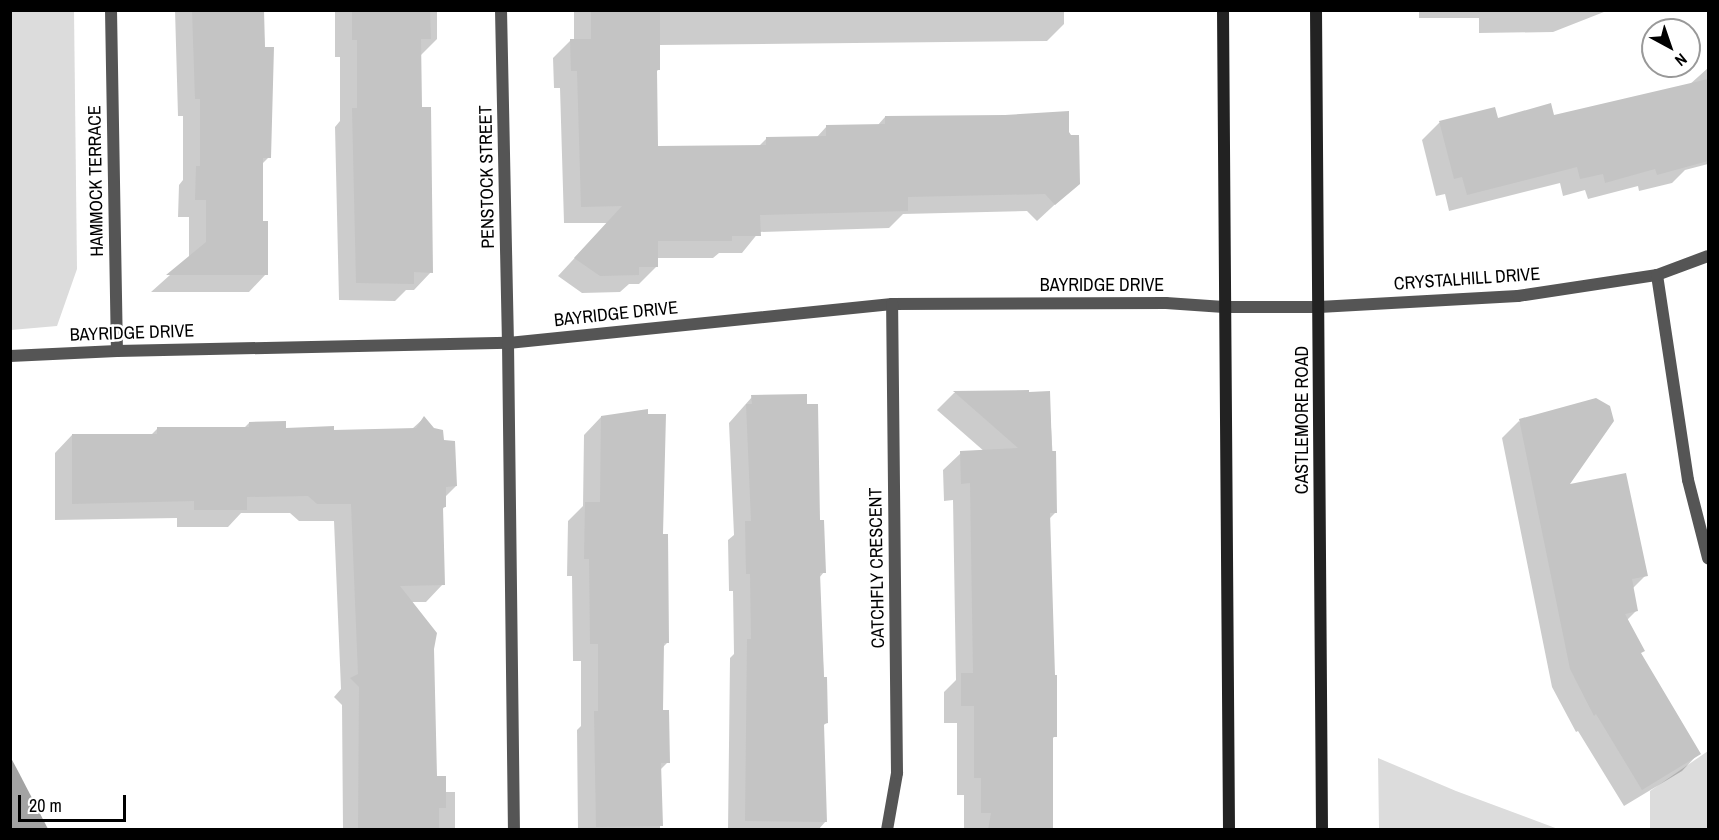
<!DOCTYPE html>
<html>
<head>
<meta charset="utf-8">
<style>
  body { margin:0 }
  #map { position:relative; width:1719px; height:840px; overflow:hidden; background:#fff; font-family:"Archivo Narrow",sans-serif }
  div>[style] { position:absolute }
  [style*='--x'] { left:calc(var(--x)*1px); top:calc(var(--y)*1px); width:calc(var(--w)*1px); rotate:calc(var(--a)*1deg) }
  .green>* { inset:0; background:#dcdcdc }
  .water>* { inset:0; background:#a3a3a3 }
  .shadow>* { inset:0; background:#0003 }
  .building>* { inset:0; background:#c4c4c4 }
  .street>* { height:12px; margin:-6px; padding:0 6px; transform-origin:6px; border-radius:6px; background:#555 }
  .secondary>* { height:12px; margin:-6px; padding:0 6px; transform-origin:6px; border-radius:6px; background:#222 }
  span { translate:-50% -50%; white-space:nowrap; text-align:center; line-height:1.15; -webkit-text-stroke:5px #fff; paint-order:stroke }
  .street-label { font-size:18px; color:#000 }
  .frame { position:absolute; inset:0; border:12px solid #000; pointer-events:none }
  .north { position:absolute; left:1641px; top:18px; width:60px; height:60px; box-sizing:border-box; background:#fff; border:2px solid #999; border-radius:50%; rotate:140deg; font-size:16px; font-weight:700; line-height:24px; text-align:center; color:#000 }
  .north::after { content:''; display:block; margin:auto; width:21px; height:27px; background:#000; clip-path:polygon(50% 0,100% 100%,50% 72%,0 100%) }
  .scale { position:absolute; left:18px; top:795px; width:108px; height:27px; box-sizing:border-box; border:3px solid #000; border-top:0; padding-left:8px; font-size:18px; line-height:21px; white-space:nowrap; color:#000; -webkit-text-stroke:4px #fff; paint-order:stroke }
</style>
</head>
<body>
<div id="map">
  <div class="green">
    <i style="clip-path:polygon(10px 11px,74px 11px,77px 269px,57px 326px,11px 330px)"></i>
    <i style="clip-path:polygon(1708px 751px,1708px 829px,1650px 829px,1650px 791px)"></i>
    <i style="clip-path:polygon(1378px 758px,1456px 791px,1558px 829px,1379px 829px)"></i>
  </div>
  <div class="water">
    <i style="clip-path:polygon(11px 758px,18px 771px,48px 829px,11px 829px)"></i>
  </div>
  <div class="shadow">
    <i style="clip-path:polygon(175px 10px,263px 10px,269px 157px,261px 165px,261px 223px,266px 274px,249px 292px,151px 292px,189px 258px,189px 217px,178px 217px,179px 185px,183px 180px,183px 116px,178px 116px)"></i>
    <i style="clip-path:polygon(335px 10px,437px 10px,437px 39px,420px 56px,420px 109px,431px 272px,414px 290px,406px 290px,395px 301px,339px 300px,335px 127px,340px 121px,340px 57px,335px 57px)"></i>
    <i style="clip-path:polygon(574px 10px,1064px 10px,1064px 24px,1047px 41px,659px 45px,659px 69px,655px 73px,657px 147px,758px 147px,767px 138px,816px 138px,827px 126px,877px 126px,885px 117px,1068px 133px,1078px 183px,1037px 221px,1027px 211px,903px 214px,889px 228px,759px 232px,742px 253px,719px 253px,713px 258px,657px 258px,657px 266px,639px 284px,629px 284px,620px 292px,582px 293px,558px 276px,607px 223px,564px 223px,560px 88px,554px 88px,553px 58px,570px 41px,574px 41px)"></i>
    <i style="clip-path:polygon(1419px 10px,1609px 10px,1553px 32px,1479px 33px,1479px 18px,1419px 18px)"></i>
    <i style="clip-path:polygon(1708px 68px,1708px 164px,1685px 170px,1672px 183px,1639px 191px,1638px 186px,1588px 199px,1585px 190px,1563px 196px,1560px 183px,1449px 211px,1445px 194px,1436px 196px,1422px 140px,1439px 123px,1553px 116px,1689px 85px)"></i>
    <i style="clip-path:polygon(954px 393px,1049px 393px,1056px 512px,1049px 519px,1055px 736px,1051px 740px,1052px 830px,964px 830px,964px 795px,957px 795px,957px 723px,944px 723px,944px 692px,956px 680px,953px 500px,944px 501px,943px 470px,961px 453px,985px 452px,937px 410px)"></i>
    <i style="clip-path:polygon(752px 397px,819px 521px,824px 572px,819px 578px,826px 723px,822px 727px,826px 821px,818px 830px,728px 830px,730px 658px,734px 654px,733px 591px,729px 591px,728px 540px,734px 535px,729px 423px)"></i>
    <i style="clip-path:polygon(601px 417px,661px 536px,667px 643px,662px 648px,662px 711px,668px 762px,660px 770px,660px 830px,578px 830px,577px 730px,581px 726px,581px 661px,573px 661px,572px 576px,567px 576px,568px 521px,583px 506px,584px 435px)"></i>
    <i style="clip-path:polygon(424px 418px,456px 486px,445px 497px,445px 507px,441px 510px,443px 584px,426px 602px,411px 602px,432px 649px,436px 777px,445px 792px,455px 792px,455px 830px,343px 830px,342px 705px,334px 697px,341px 689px,334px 521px,299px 521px,290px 513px,241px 513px,228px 527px,177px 527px,177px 518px,55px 520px,55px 453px,72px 435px,151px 435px,157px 429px,244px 428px,249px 423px,285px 429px,333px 432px,412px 429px)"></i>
    <i style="clip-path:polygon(1519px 421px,1566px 486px,1646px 575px,1632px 589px,1637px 610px,1627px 620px,1640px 654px,1699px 753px,1682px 771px,1624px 806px,1578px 731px,1576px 732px,1552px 687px,1502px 438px)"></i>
  </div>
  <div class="building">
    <i style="clip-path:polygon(192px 10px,264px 10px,265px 47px,274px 47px,271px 158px,263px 158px,263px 221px,268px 221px,268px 275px,166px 275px,206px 242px,206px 200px,195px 200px,196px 166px,200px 166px,200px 99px,195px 99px)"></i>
    <i style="clip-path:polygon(352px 10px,430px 10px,431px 39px,421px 39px,422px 107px,431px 107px,433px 273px,414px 272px,414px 284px,356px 283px,352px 108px,357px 108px,357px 40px,352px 40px)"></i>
    <i style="clip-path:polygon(591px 10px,660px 10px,660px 70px,657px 70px,658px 146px,766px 145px,766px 137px,826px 136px,826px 125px,885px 124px,885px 116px,1005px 115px,1069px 111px,1069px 132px,1071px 135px,1079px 135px,1080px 184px,1055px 205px,1045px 194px,908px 197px,908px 211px,760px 215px,761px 236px,732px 236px,732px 241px,658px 241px,658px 267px,639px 267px,639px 275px,600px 276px,574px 258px,622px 206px,581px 207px,577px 71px,571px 71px,570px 39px,591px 39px)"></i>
    <i style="clip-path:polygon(1708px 79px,1708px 161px,1657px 175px,1655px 169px,1605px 183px,1603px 174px,1580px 179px,1577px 167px,1467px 195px,1462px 177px,1454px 179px,1439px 121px,1495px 107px,1498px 118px,1551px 103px,1554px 115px)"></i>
    <i style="clip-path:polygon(1029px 390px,1029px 392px,1050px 391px,1052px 451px,1056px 451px,1057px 513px,1050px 513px,1055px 675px,1057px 675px,1057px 737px,1053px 737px,1053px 830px,988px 830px,991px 813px,981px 813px,981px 778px,974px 778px,974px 706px,961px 706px,961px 673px,973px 673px,970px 483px,961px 484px,960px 451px,1018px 448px,953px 391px)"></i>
    <i style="clip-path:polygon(807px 394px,807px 404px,818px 404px,820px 520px,824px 520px,826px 573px,820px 573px,824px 677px,827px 677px,828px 723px,824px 724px,827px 822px,745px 821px,747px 639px,751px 639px,750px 574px,746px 574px,745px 521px,751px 521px,746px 404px,752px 404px,751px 395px)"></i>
    <i style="clip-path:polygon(1596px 398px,1610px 406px,1614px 421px,1570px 484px,1626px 473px,1648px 576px,1632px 579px,1638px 611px,1625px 614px,1645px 651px,1641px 653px,1701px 754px,1642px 790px,1596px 714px,1594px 716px,1570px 669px,1519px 419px)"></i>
    <i style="clip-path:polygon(648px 409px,648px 414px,666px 414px,663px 534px,668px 534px,669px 643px,664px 643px,663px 710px,669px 710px,670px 763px,661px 763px,663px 826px,596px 827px,594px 711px,598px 711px,598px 644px,590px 644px,589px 559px,584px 559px,585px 502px,600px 502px,601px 416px)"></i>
    <i style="clip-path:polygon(424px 416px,434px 428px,443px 430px,444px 440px,455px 441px,457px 486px,446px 487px,446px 507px,443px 507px,445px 585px,400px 586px,437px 633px,434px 649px,437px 776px,446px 776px,446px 808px,439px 808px,439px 830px,358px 830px,359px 687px,350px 678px,358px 674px,351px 504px,317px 504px,308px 496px,247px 497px,247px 510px,194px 510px,194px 501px,72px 504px,72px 434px,157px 434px,157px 427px,249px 427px,249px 422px,286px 421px,286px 428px,334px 426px,334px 430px,416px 428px)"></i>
  </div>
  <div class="street">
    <i style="--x:111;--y:10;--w:341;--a:89"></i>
    <i style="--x:501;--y:10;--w:333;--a:88.8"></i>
    <i style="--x:508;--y:343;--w:487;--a:89.3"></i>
    <i style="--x:1657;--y:275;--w:207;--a:81.4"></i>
    <i style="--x:1688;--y:480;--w:81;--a:75.6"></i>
    <i style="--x:10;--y:356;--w:107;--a:-2.7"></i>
    <i style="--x:117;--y:351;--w:391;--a:-1.2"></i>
    <i style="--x:508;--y:343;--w:386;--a:-5.8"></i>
    <i style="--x:892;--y:304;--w:274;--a:-0.2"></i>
    <i style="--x:1166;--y:303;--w:58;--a:3.9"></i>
    <i style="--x:1224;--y:307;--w:95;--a:0"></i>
    <i style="--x:1319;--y:307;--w:199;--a:-3.2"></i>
    <i style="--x:1518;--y:296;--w:141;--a:-8.6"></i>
    <i style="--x:1657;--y:275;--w:54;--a:-20.4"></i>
    <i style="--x:887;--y:830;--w:58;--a:-80"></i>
    <i style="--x:897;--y:773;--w:469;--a:-90.6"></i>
  </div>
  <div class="secondary">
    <i style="--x:1223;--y:10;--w:820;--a:89.58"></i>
    <i style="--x:1316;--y:10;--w:820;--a:89.58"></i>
  </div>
  <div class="street-label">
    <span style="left:487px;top:177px;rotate:-91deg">PENSTOCK STREET</span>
    <span style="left:96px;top:181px;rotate:-91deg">HAMMOCK TERRACE</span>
    <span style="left:1467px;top:279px;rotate:-4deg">CRYSTALHILL DRIVE</span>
    <span style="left:1102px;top:285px">BAYRIDGE DRIVE</span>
    <span style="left:616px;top:314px;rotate:-6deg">BAYRIDGE DRIVE</span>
    <span style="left:132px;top:333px;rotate:-2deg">BAYRIDGE DRIVE</span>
    <span style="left:1302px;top:420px;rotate:-90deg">CASTLEMORE ROAD</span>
    <span style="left:877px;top:568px;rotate:-91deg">CATCHFLY CRESCENT</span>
  </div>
  <div class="frame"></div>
  <div class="north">N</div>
  <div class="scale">20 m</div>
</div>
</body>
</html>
